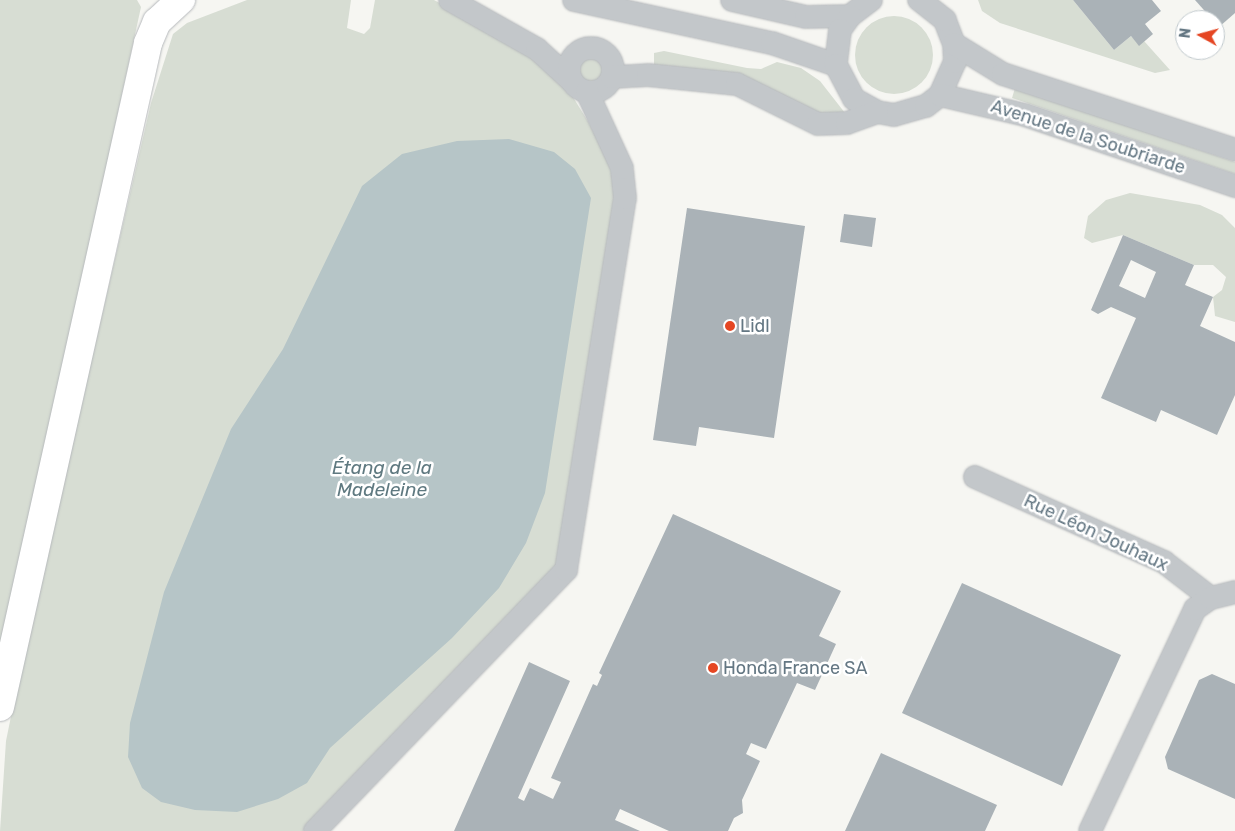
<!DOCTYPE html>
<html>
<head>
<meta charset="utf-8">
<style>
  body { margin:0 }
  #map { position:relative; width:1235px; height:831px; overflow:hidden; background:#f6f6f2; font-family:Rubik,sans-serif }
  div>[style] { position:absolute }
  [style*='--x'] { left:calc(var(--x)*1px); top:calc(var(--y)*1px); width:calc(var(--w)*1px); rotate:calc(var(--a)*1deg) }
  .green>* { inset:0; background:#d7ddd3 }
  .round { border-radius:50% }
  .water>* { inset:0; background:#b6c5c7 }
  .building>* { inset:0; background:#aab2b7 }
  .roads { filter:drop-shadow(0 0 1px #b6b9bc) drop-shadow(0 0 1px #b6b9bc) }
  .minor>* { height:22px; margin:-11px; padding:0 11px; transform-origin:11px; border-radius:11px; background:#c3c7ca }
  .minor>.ring { margin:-11px; padding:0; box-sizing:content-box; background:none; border:22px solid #c3c7ca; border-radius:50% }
  .highway>* { height:28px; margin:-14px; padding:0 14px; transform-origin:14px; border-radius:14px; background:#fff }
  .dots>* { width:14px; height:14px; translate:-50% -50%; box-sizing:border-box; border:2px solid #fff; border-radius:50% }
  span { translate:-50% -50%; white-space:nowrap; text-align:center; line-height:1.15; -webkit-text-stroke:5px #fff; paint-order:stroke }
  .street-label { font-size:18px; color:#647783 }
  .poi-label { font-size:18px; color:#647783 }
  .left { translate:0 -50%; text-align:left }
  .water-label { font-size:19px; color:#5f7980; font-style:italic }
  .north { position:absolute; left:1175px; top:10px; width:50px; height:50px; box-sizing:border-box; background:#fff; border:1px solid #c1c9cd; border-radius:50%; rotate:277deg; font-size:14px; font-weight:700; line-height:20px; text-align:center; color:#647783 }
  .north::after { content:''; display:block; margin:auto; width:18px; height:22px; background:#e54623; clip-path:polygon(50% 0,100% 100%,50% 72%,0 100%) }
</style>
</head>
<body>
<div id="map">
  <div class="green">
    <i style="clip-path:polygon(0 0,137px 0,141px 7px,0 655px)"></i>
    <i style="clip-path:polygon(247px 0,351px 0,347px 28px,364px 34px,370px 28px,375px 0,434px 0,521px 47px,568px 89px,589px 123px,610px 166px,615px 190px,561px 560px,497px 633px,303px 831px,0 831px,6px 741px,23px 657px,151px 103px,173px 34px,187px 23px)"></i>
    <i style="clip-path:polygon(978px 0,1073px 0,1114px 50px,1131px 36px,1139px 45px,1144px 41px,1170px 70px,1155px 73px,1000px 23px,982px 11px)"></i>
    <i class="round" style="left:855px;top:16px;width:78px;height:78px"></i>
    <i style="clip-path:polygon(664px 51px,747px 68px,761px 69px,777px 62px,801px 68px,820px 81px,845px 113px,832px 117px,654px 69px,654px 53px)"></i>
    <i class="round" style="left:575px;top:56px;width:28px;height:28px"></i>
    <i style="clip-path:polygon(1015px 88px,1235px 162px,1235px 174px,1012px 98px)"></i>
    <i style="clip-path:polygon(1130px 193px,1200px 205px,1222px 215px,1235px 228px,1235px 322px,1215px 316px,1213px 297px,1222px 290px,1226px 277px,1213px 265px,1194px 265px,1123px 235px,1092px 243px,1084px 238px,1088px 216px,1106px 200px)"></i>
  </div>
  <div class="water">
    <i style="clip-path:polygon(509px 139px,554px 152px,575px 169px,591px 198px,545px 493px,526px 543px,499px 588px,452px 638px,330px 748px,307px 783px,278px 799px,237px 812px,195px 810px,161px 802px,142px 788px,128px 757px,130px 723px,164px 592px,231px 429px,283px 349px,362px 186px,402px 154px,457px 141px)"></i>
  </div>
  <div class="building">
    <i style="clip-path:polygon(1073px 0,1152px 0,1161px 11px,1145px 24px,1153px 34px,1139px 46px,1131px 36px,1114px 50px)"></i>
    <i style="clip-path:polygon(1195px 0,1235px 0,1235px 13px,1219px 27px)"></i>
    <i style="clip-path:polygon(687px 208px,805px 226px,774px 438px,699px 427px,696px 446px,653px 440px)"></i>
    <i style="clip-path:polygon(844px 214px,876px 218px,872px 247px,840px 242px)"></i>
    <i style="clip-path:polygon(evenodd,1123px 235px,1194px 265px,1185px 285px,1213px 297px,1200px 326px,1235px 342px,1235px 395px,1217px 435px,1161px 410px,1156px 422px,1101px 398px,1136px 318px,1111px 307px,1098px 314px,1091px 310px,1123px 235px,1131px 260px,1156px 272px,1145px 298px,1119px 286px,1131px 260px)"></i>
    <i style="clip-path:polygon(673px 514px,841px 591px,819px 636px,836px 644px,815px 690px,797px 683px,766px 749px,751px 743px,746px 754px,760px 761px,742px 800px,743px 813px,734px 818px,728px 831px,669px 831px,620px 809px,615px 820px,640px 831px,454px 831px,529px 662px,570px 681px,518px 798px,524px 801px,530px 788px,553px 799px,561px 782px,551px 778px,593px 684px,597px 686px,602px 675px,599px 673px)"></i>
    <i style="clip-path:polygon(962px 583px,1121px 655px,1062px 786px,902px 713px)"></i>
    <i style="clip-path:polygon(1212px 674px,1235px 684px,1235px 799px,1168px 769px,1165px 757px,1199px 680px)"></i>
    <i style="clip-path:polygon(881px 753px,997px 805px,985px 831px,845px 831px)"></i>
  </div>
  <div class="roads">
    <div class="minor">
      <i style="--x:450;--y:0;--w:100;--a:29.4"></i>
      <i style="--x:537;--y:49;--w:46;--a:42.4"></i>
      <i style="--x:574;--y:0;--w:203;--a:12.3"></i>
      <i style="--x:772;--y:43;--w:68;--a:19"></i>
      <i style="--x:732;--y:0;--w:76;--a:12.9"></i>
      <i style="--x:806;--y:17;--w:44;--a:-1.3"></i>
      <i style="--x:871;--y:0;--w:26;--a:143"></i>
      <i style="--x:850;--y:16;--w:17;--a:126"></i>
      <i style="--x:840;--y:30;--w:35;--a:97"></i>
      <i style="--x:836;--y:65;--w:38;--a:62"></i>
      <i style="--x:854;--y:99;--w:26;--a:29"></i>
      <i style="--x:877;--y:112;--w:17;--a:10"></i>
      <i style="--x:894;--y:115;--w:33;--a:-16"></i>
      <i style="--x:926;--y:106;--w:18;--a:-38"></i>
      <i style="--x:940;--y:95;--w:36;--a:-66"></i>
      <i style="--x:955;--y:62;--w:18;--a:-93"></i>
      <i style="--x:954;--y:44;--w:26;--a:-111"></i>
      <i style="--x:945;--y:20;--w:33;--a:-142"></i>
      <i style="--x:954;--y:44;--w:57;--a:31.5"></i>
      <i style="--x:1003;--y:74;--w:244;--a:18.1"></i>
      <i class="ring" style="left:569px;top:48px;width:22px;height:22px"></i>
      <i style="--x:612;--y:77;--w:36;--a:-3"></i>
      <i style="--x:648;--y:75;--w:89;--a:5.8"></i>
      <i style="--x:737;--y:84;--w:90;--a:26.3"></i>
      <i style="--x:818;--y:124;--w:29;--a:-2"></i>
      <i style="--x:847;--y:123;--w:32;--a:-20"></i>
      <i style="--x:940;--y:95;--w:87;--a:13.2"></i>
      <i style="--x:1025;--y:115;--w:222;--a:18.7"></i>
      <i style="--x:975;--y:477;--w:207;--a:24.2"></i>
      <i style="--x:1164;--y:562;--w:59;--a:37.5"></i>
      <i style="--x:315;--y:831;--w:362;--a:-46.1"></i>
      <i style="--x:566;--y:570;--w:377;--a:-81"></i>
      <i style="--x:625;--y:198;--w:30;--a:-96"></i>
      <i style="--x:622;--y:168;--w:84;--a:-114.7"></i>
      <i style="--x:1090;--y:831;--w:246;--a:-64.7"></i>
      <i style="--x:1195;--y:609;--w:19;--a:-35"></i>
      <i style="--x:1211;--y:598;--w:25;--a:-14"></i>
    </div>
    <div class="highway">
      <i style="--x:0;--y:707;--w:680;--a:-77.43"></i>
      <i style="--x:148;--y:43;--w:23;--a:-67"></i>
      <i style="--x:157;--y:22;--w:33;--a:-43"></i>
    </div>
  </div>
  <div class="dots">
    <i style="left:730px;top:326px;background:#e54623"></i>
    <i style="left:713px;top:668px;background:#e54623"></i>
  </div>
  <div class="street-label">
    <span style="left:1088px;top:137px;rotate:18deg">Avenue de la Soubriarde</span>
    <span style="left:1096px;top:533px;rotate:25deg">Rue Léon Jouhaux</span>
  </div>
  <div class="poi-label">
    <span class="left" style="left:740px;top:326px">Lidl</span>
    <span class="left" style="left:723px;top:668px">Honda France SA</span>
  </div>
  <div class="water-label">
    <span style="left:382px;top:479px">Étang de la<br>Madeleine</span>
  </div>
  <div class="north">N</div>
</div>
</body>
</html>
